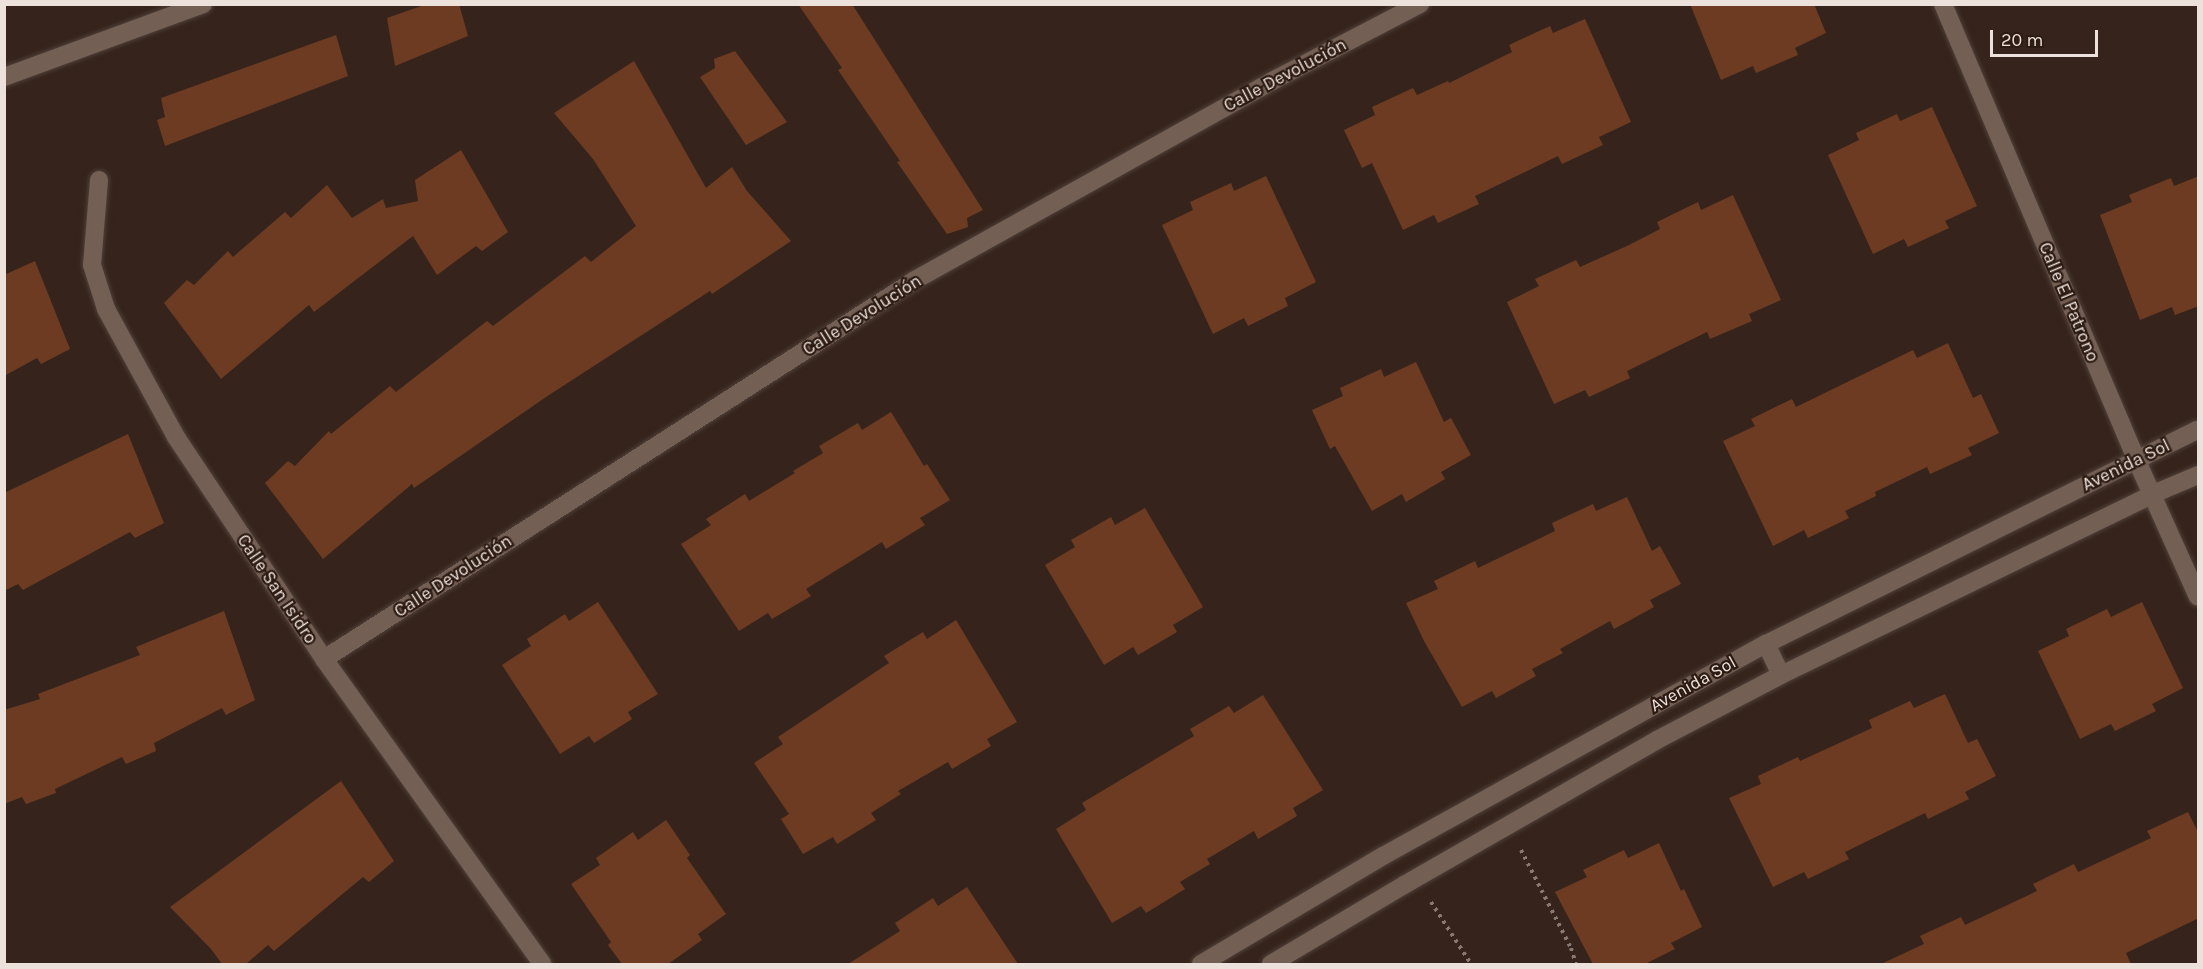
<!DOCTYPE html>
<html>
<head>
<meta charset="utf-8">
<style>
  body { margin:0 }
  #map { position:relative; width:2203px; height:969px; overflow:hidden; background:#36241c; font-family:Karla,sans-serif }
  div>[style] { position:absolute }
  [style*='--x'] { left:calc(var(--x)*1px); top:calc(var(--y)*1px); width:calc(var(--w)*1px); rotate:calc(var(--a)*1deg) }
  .building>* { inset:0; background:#6c3b22 }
  .path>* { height:4px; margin-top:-2px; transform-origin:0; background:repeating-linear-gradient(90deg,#887972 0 3px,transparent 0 7.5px) }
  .roads { filter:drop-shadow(0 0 2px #4f4039) drop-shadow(0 0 2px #4f4039) }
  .minor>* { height:18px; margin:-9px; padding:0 9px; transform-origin:9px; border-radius:9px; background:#745f55 }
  span { translate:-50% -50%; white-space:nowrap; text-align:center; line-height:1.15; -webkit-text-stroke:4.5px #2c1b12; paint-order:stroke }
  .street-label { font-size:18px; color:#ede1db }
  .frame { position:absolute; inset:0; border:6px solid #ede1db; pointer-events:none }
  .scale { position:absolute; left:1990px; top:30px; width:108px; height:27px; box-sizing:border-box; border:3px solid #ede1db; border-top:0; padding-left:8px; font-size:18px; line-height:21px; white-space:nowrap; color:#ede1db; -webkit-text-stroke:4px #2c1b12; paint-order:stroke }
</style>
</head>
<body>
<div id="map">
  <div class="building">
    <i style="clip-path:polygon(427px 4px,459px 4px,468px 36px,395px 66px,387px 18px)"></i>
    <i style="clip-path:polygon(798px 4px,852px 4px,983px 210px,967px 218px,968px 227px,947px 234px,897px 162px,900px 161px,838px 70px,842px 68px)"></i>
    <i style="clip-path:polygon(1690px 4px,1814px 4px,1826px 33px,1795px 48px,1798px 55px,1756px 73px,1753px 66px,1721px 80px)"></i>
    <i style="clip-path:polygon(1585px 19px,1631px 122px,1599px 137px,1603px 145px,1562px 164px,1558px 156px,1475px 196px,1479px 204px,1438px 223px,1434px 215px,1403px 230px,1372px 163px,1362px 168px,1344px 130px,1375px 115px,1372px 107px,1413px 88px,1417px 95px,1448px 81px,1449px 83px,1512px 52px,1509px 45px,1550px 26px,1553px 33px)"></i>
    <i style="clip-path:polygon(336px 35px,348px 76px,165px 146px,157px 120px,165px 117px,161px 98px)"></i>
    <i style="clip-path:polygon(735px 51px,787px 122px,746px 145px,700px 77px,715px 68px,714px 59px)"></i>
    <i style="clip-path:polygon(634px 61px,706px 188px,732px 167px,747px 191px,791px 241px,712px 294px,710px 291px,549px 395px,414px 488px,412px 484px,323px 559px,265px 483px,288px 461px,295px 466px,329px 431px,331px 434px,390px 386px,396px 392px,487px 321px,493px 326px,585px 256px,591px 262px,636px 226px,593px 159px,554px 113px)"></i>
    <i style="clip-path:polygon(1932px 107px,1977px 206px,1945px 221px,1949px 228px,1908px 247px,1904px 239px,1873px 254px,1828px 155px,1859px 140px,1856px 133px,1897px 114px,1900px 121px)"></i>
    <i style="clip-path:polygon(461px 150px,508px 232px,482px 251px,476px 246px,437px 275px,413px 236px,314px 312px,309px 305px,221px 379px,164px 303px,187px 280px,194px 285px,228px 251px,233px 257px,285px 212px,291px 218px,327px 185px,352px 218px,383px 199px,386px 208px,418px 201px,415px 180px)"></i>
    <i style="clip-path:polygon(1266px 176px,1316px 282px,1285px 298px,1288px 306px,1248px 326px,1244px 318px,1213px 334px,1162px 225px,1193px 210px,1190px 202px,1231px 183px,1234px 191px)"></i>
    <i style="clip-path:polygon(2199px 176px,2199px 306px,2175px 315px,2172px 307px,2140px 320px,2100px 215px,2132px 202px,2129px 195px,2171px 178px,2174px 186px)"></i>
    <i style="clip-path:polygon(1733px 195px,1781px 300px,1749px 314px,1752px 321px,1710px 339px,1707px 332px,1627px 371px,1630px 378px,1589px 397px,1585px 390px,1554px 404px,1507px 302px,1539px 286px,1535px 279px,1576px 260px,1580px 267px,1629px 245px,1660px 229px,1657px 222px,1698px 202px,1701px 210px)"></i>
    <i style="clip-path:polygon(35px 261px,70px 349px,41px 364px,37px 358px,4px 376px,4px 275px)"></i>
    <i style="clip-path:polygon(1948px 343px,1973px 398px,1981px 394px,1999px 433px,1968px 448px,1972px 455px,1930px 474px,1927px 467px,1875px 492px,1876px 496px,1845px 511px,1849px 518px,1808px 538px,1804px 530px,1773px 546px,1723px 441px,1755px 426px,1751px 419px,1792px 399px,1796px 407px,1913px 350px,1917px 358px)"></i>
    <i style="clip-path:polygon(1416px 362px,1444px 422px,1451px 418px,1471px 455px,1441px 472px,1445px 479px,1406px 502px,1402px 494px,1372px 511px,1335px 446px,1330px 449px,1312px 410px,1343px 396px,1340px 388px,1381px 369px,1384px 377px)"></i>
    <i style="clip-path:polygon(891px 412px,924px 466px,927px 464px,950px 500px,920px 518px,925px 525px,886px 549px,882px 542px,806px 589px,811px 596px,772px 619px,768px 613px,739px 631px,681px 544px,711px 525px,706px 519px,745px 494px,749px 501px,795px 473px,793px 471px,823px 453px,819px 446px,858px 423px,862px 430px)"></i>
    <i style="clip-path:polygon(128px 434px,164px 523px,135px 538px,130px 532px,23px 590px,18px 584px,4px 591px,4px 493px)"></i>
    <i style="clip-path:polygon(1627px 497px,1652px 551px,1660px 546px,1681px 584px,1650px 600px,1654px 607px,1614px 629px,1610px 621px,1560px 649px,1563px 653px,1532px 669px,1536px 676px,1496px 698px,1492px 691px,1462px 707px,1424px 641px,1406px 603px,1438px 589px,1434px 581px,1475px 561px,1478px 568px,1555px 531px,1552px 523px,1593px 504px,1596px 511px)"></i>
    <i style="clip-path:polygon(1145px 508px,1203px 607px,1173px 625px,1177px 632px,1138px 655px,1133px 647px,1104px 665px,1045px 565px,1075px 547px,1071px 540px,1111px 517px,1115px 525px)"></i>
    <i style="clip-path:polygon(598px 602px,658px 694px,628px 712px,632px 719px,594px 743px,589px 736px,560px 754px,502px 665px,531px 646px,527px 639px,565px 614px,569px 621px)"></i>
    <i style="clip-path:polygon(2142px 602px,2183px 688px,2152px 704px,2156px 711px,2115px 731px,2111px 724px,2080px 739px,2038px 651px,2069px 636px,2066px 629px,2107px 609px,2111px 617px)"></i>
    <i style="clip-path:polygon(224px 611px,255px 700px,226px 715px,222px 708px,154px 743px,156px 751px,126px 764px,122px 757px,55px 789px,56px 793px,26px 804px,22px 797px,4px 804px,4px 710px,40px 699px,38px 694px,140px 655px,136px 647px)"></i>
    <i style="clip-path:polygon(956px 620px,1017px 722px,987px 739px,991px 746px,952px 769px,948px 762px,898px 791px,901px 794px,871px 813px,876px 820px,837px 844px,833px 837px,803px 854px,781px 819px,789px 814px,754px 763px,783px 744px,778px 737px,889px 663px,884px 656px,923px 632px,927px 639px)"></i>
    <i style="clip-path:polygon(1945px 694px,1968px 743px,1977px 739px,1996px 776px,1965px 792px,1969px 799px,1928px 819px,1925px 813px,1845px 852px,1849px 859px,1808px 879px,1804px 872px,1773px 887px,1729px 798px,1761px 784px,1758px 776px,1798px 757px,1800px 761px,1872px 728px,1869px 720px,1910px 701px,1914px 708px)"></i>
    <i style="clip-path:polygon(1263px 695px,1323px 790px,1293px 808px,1297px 816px,1258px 839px,1254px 831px,1207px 859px,1210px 864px,1180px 882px,1185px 889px,1146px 913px,1141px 906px,1112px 923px,1056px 829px,1086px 810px,1082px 803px,1194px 736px,1190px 729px,1229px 706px,1234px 713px)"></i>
    <i style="clip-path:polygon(341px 781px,394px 861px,369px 882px,363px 877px,274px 951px,268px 945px,246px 964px,222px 964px,211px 949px,170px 907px)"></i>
    <i style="clip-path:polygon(2188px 812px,2199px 834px,2199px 918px,2126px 953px,2131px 964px,1881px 964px,1924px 944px,1920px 936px,1961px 917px,1965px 925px,2037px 891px,2033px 884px,2074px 864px,2078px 872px,2151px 838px,2147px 831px)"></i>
    <i style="clip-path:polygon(666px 820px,690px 855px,687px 858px,726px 914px,698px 934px,702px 940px,668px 964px,622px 964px,608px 945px,611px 942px,571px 884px,600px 865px,596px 858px,633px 832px,638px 840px)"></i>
    <i style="clip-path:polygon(1659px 843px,1681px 891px,1684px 889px,1702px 927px,1671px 943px,1675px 949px,1645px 964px,1593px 964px,1555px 892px,1587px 877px,1583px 870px,1624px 850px,1628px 858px)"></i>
    <i style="clip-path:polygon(967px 887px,1018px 964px,848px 964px,900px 931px,895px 923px,933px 898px,938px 906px)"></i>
  </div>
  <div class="path">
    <i style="--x:1521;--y:850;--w:110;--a:63"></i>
    <i style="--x:1571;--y:948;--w:17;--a:73"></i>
    <i style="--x:1431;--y:902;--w:74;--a:57.2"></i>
  </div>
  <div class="roads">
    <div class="minor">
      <i style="--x:1943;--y:4;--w:494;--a:67"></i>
      <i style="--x:2136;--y:459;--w:151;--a:65.8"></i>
      <i style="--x:4;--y:77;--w:212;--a:-20.1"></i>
      <i style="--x:99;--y:180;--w:85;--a:94.7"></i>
      <i style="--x:92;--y:265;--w:46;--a:72.3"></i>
      <i style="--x:106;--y:309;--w:146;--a:61.3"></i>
      <i style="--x:176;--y:437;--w:267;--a:56.3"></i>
      <i style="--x:324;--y:659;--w:375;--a:54.4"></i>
      <i style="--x:1766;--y:644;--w:34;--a:64"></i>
      <i style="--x:324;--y:659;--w:702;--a:-32.67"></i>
      <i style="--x:915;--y:280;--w:409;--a:-29.1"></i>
      <i style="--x:1272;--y:81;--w:167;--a:-27.5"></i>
      <i style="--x:1201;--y:964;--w:212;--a:-30.7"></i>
      <i style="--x:1383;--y:856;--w:438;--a:-29"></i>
      <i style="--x:1766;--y:644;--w:482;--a:-26.4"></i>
      <i style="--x:1271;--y:964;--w:155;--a:-30.7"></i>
      <i style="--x:1404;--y:885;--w:292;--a:-29.8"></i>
      <i style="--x:1657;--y:740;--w:140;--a:-27.7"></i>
      <i style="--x:1781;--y:675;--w:414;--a:-25.9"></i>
      <i style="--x:2153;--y:494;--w:49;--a:-22.9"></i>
    </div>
  </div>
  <div class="street-label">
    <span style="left:1285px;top:75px;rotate:-28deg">Calle Devolución</span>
    <span style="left:2069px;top:302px;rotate:67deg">Calle El Patrono</span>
    <span style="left:862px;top:315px;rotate:-32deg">Calle Devolución</span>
    <span style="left:2126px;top:465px;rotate:-26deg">Avenida Sol</span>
    <span style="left:453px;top:576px;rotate:-33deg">Calle Devolución</span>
    <span style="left:277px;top:589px;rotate:56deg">Calle San Isidro</span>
    <span style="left:1693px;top:684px;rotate:-29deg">Avenida Sol</span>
  </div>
  <div class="frame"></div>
  <div class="scale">20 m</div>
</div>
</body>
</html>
